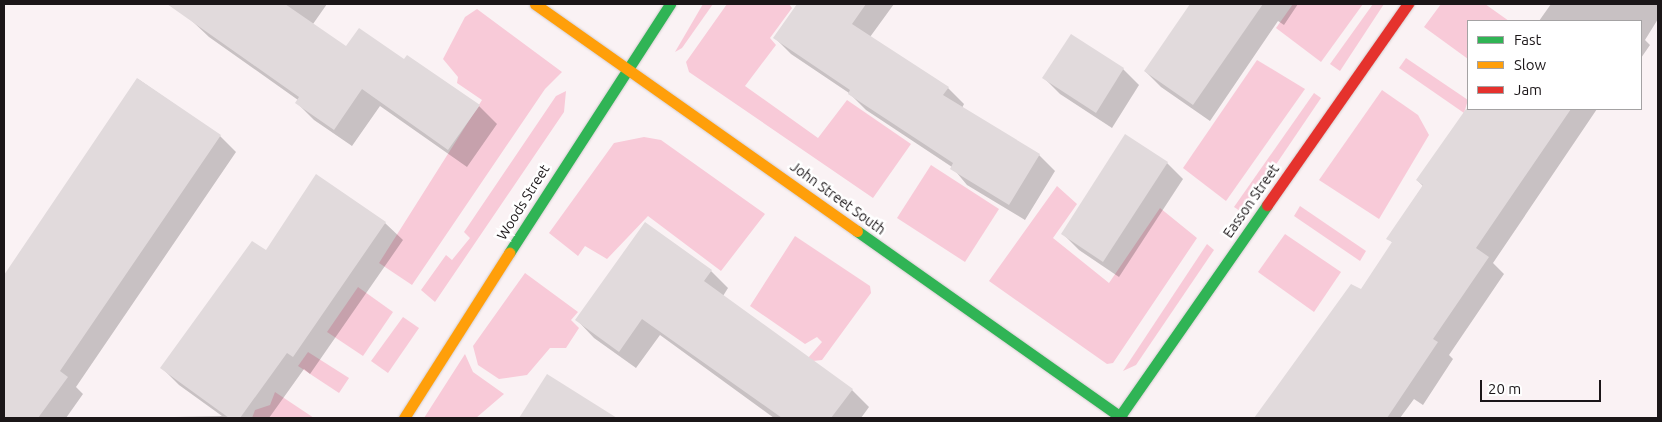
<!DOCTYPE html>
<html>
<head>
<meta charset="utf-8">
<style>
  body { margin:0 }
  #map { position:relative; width:1662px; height:422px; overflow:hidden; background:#faf2f4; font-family:Ubuntu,sans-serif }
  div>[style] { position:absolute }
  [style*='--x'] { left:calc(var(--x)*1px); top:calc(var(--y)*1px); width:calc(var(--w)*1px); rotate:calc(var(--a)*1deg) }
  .green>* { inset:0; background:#f8cad8 }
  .shadow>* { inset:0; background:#0003 }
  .building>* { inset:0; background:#e1dadc }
  .roads { filter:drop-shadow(0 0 1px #d5ced0) drop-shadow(0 0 1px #d5ced0) }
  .fast>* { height:11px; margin:-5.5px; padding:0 5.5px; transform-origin:5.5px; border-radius:5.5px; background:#30b455 }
  .slow>* { height:11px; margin:-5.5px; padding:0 5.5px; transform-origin:5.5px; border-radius:5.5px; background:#ff9f0a }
  .jam>* { height:11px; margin:-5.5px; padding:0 5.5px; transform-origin:5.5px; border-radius:5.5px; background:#e5322d }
  span { translate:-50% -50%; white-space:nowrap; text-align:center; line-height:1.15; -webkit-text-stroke:5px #fff; paint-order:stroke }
  .street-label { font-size:14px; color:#1b1618 }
  .frame { position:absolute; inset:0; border:5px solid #1b1618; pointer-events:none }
  .legend { position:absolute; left:1467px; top:20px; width:175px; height:90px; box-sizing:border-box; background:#fff; border:1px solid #a4a2a3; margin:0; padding:6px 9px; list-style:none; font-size:15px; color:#1b1618 }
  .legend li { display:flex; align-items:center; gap:10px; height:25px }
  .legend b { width:25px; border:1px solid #a4a2a3 }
  .scale { position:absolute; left:1480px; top:380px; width:121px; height:22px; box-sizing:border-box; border:2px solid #1b1618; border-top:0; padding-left:6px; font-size:15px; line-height:18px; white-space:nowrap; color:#1b1618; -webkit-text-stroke:4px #fff; paint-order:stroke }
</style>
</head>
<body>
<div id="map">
  <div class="green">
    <i style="clip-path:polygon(703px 4px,713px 4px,682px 48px,675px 52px)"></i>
    <i style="clip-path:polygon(727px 4px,789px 4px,792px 8px,770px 38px,776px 45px,745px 86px,818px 138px,847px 100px,911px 144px,873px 198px,689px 72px,686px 62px)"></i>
    <i style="clip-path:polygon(1293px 4px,1363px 4px,1321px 62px,1276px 28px)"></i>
    <i style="clip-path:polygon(1373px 4px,1384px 4px,1340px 71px,1330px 64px)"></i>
    <i style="clip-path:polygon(1441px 4px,1485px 4px,1509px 21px,1468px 21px,1468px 59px,1424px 27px)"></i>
    <i style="clip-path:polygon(477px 9px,562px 72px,545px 89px,412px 285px,379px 263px,482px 100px,457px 83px,458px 77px,443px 59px,465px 17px)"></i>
    <i style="clip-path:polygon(1406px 58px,1468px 100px,1464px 113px,1399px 68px)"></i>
    <i style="clip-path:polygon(1257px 60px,1305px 89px,1226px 201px,1183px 168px)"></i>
    <i style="clip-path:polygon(1382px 90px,1418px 115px,1429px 135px,1379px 219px,1319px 180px)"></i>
    <i style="clip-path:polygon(566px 91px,564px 112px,435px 302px,421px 290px,446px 255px,452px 260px,470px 238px,464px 232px,556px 96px)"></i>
    <i style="clip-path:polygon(1314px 93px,1321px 98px,1243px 213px,1234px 207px)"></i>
    <i style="clip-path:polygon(644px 137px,661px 140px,765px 214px,721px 271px,648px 216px,607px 259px,585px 246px,578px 256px,549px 233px,614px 143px)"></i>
    <i style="clip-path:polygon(931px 165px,999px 209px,965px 262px,897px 218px)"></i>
    <i style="clip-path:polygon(1057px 186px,1077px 204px,1053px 238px,1109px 283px,1160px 208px,1197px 238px,1113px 363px,1107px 364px,989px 281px)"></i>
    <i style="clip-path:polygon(1300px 206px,1366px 251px,1360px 261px,1294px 216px)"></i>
    <i style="clip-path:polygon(1285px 234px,1341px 272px,1314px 312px,1258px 272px)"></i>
    <i style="clip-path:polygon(795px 236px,870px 286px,871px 293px,822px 360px,813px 361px,808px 358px,822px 342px,817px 337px,805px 344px,750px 306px)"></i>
    <i style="clip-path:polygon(1207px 244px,1214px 250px,1136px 365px,1123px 371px)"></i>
    <i style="clip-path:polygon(525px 273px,578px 312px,571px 320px,579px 328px,566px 348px,550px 348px,527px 375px,499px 379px,478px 365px,473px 346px)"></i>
    <i style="clip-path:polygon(358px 287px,393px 312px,363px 356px,327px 332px)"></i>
    <i style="clip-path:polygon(403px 317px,419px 328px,388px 373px,371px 361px)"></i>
    <i style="clip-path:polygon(308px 352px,349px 378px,339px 393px,298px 366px)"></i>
    <i style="clip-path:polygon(465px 354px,473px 372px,504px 394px,476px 418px,424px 418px)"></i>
    <i style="clip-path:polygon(275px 392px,314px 418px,252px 418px,255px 410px,270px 405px)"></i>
  </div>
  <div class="shadow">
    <i style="clip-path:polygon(199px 4px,327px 4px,313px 24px,346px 48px,405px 61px,407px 57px,479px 106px,497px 124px,467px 167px,380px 106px,352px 146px,314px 120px,297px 103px,298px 100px,209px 37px,191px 20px,201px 6px)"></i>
    <i style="clip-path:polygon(798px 4px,894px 4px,870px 37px,948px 88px,964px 104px,962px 108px,1039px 155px,1055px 171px,1025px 220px,967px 185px,952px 167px,866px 110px,849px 93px,791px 54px,775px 38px)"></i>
    <i style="clip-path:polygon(1192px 4px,1298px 4px,1284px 25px,1278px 21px,1210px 121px,1161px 87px,1145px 71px)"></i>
    <i style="clip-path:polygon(1551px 4px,1658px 4px,1658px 19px,1645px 40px,1650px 45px,1641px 58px,1641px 21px,1539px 21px)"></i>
    <i style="clip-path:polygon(1123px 69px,1139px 85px,1112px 128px,1060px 94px,1044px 78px)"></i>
    <i style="clip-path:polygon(138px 79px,220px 136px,236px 152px,76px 387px,83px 394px,66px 418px,4px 418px,4px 277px)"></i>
    <i style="clip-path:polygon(1477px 109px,1597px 109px,1493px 263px,1504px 274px,1449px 355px,1453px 359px,1423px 405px,1414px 399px,1400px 418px,1269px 418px,1261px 411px,1361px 290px,1393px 243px,1388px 238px,1423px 186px,1417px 180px)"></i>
    <i style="clip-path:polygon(1167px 163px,1183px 179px,1119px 277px,1079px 250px,1063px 234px)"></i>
    <i style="clip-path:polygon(385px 223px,403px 240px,310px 374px,304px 369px,269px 418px,126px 418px,222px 416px,179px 385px,162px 368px,266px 252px)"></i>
    <i style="clip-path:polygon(711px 271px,728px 288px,723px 296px,852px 390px,869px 407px,861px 418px,774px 418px,660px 335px,636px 368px,594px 338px,577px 320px)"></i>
    <i style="clip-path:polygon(548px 376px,602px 410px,610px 418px,521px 418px)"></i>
  </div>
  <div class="building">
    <i style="clip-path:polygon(167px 4px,285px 4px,346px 46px,359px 28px,404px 59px,407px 55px,480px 105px,448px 150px,362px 89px,334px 130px,295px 103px,299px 97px)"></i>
    <i style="clip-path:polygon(797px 4px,866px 4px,852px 24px,949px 87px,943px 95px,1040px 154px,1009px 205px,950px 169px,953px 163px,848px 94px,850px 90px,773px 38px)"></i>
    <i style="clip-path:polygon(1190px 4px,1263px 4px,1193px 105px,1144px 71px)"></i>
    <i style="clip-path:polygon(1071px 34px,1124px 68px,1096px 113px,1042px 78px)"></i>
    <i style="clip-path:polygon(137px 78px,221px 135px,60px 371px,68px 377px,38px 418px,4px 418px,4px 275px)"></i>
    <i style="clip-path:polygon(1466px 109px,1571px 109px,1476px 248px,1489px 257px,1433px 339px,1438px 342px,1387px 418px,1254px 418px,1351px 284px,1361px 289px,1392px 242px,1386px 239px,1423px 185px,1416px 180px)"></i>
    <i style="clip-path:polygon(1125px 134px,1168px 162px,1103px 262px,1061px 234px)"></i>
    <i style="clip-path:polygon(316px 174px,386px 222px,293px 357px,287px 353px,240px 418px,229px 418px,160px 368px,252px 241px,266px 250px)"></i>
    <i style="clip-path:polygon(645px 222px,712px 270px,704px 281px,853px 389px,831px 418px,782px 418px,642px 319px,619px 352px,575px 320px)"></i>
    <i style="clip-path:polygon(547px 374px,617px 418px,519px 418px)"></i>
  </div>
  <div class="roads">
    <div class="fast">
      <i style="--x:857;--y:231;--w:324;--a:35.2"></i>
      <i style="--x:509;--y:253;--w:297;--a:-57.1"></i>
      <i style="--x:1120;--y:416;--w:257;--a:-55.1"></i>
    </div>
    <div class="slow">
      <i style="--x:535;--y:4;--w:394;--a:35.2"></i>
      <i style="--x:404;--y:418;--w:196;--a:-57.5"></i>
    </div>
    <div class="jam">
      <i style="--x:1267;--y:205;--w:246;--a:-55"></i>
    </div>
  </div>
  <div class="street-label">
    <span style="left:838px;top:198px;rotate:36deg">John Street South</span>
    <span style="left:1251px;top:201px;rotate:-55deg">Easson Street</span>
    <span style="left:523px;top:202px;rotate:-58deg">Woods Street</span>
  </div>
  <div class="frame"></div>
  <ul class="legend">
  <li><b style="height:6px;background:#30b455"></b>Fast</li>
  <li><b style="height:6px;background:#ff9f0a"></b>Slow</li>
  <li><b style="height:6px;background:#e5322d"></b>Jam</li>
  </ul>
  <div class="scale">20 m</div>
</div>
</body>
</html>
